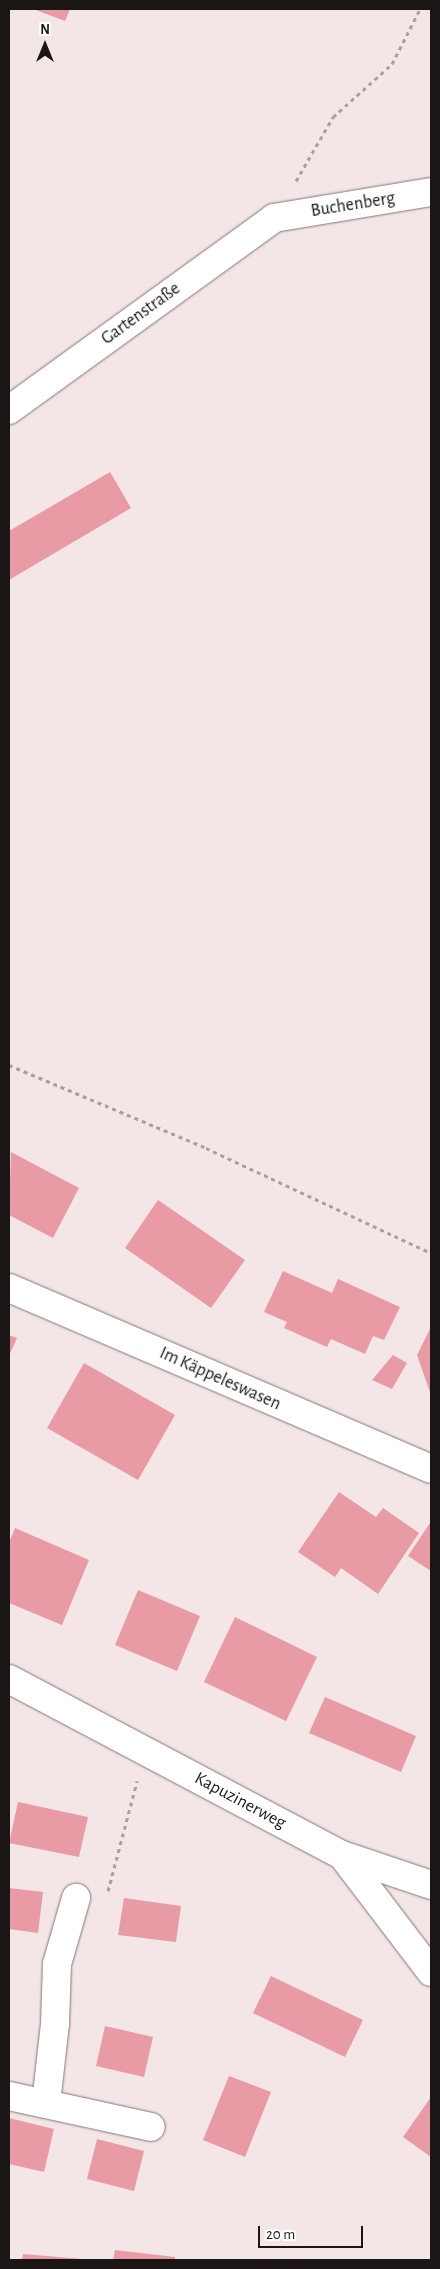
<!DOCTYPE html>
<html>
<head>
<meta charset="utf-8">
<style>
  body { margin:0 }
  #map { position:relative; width:440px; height:2269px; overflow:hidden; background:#f4e5e6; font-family:"Alegreya Sans",sans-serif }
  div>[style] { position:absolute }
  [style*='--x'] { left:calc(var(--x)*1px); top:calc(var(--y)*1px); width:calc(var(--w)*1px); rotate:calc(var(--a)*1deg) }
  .building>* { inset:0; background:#e89ba4 }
  .path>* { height:3px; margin-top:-1.5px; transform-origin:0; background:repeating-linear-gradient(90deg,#aa9f9f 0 4px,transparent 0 8px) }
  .roads { filter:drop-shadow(0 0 1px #827677) drop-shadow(0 0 1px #827677) }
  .minor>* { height:28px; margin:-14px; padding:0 14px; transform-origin:14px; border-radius:14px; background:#fff }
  span { translate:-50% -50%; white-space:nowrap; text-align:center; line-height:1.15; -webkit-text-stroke:4.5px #fff; paint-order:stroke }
  .street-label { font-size:18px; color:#1b1616 }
  .frame { position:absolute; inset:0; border:10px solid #1b1616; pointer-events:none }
  .north { position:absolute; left:20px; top:20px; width:50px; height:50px; -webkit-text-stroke:4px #fff; paint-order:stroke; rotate:0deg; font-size:14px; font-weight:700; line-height:20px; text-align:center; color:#1b1616 }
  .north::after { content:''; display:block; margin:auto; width:18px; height:22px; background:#1b1616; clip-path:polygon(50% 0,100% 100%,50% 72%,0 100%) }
  .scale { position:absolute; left:258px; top:2226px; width:105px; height:22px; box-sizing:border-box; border:2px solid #1b1616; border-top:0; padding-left:6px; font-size:15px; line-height:18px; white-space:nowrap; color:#1b1616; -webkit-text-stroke:4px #fff; paint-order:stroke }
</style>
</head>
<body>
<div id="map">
  <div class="building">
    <i style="clip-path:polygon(33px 9px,70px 9px,65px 21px)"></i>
    <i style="clip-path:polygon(110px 472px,131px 508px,9px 580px,9px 531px)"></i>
    <i style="clip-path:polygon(11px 1152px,79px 1188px,53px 1238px,9px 1215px)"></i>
    <i style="clip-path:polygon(158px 1200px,245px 1260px,211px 1308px,125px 1248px)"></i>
    <i style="clip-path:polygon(283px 1271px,332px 1293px,338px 1279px,400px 1307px,384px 1340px,373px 1336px,365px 1354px,331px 1339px,327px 1347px,284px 1328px,287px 1322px,264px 1312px)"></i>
    <i style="clip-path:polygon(431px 1327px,431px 1395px,417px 1355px)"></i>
    <i style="clip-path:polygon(9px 1335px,17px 1338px,9px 1356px)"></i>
    <i style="clip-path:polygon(393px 1355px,407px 1363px,392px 1389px,372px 1380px)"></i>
    <i style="clip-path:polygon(84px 1363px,175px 1415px,138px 1480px,47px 1428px)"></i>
    <i style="clip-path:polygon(339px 1492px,376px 1517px,383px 1508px,419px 1533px,378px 1594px,341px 1568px,335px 1577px,298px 1552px)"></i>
    <i style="clip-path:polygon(430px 1523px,431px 1524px,431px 1571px,408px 1556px)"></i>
    <i style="clip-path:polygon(15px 1528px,89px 1560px,62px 1625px,9px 1603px,9px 1543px)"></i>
    <i style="clip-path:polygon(138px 1590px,200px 1616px,177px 1671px,115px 1645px)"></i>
    <i style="clip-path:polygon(235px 1617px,317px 1657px,286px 1721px,204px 1682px)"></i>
    <i style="clip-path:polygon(325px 1697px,416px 1736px,401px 1772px,309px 1733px)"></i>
    <i style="clip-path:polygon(18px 1802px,88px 1817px,79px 1857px,9px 1843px)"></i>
    <i style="clip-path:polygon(9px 1888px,43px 1892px,38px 1933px,9px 1929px)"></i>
    <i style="clip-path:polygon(124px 1898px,181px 1906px,176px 1942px,118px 1935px)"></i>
    <i style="clip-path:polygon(271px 1976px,363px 2020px,345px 2057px,253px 2013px)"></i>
    <i style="clip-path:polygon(105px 2026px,153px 2037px,144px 2077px,96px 2066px)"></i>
    <i style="clip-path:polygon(229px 2076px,271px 2092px,245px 2157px,203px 2140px)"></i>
    <i style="clip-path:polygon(431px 2097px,431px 2157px,403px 2137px)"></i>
    <i style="clip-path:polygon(9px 2118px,54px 2129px,44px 2172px,9px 2164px)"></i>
    <i style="clip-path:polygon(97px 2139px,144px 2151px,134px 2191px,87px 2179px)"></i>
    <i style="clip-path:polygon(115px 2250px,175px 2257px,175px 2260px,113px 2260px)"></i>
    <i style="clip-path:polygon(23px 2254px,82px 2259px,82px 2260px,22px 2260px)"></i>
  </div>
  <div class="path">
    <i style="--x:296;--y:181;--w:74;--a:-60"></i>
    <i style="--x:333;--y:117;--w:79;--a:-41.9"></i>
    <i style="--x:392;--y:64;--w:62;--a:-63"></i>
    <i style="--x:9;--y:1065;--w:214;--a:22.8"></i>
    <i style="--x:206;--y:1148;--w:248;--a:25"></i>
    <i style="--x:108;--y:1891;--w:114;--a:-75.2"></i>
  </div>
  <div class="roads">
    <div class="minor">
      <i style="--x:9;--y:410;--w:327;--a:-35.9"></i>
      <i style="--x:274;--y:218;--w:159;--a:-9.4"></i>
      <i style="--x:9;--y:1288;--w:459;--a:23.2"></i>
      <i style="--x:9;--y:1679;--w:377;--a:27.9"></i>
      <i style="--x:342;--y:1855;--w:147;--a:52.7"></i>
      <i style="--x:342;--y:1855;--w:94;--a:18.6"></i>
      <i style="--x:9;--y:2096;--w:145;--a:12.3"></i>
      <i style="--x:46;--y:2103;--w:80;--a:-83.5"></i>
      <i style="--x:55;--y:2024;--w:60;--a:-88.1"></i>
      <i style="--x:57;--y:1964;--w:69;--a:-73.9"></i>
    </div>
  </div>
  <div class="street-label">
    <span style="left:353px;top:205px;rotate:-9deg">Buchenberg</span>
    <span style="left:141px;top:314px;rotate:-36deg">Gartenstraße</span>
    <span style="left:220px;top:1379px;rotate:24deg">Im Käppeleswasen</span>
    <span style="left:240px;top:1801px;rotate:28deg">Kapuzinerweg</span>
  </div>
  <div class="frame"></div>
  <div class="north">N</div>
  <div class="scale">20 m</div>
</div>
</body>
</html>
